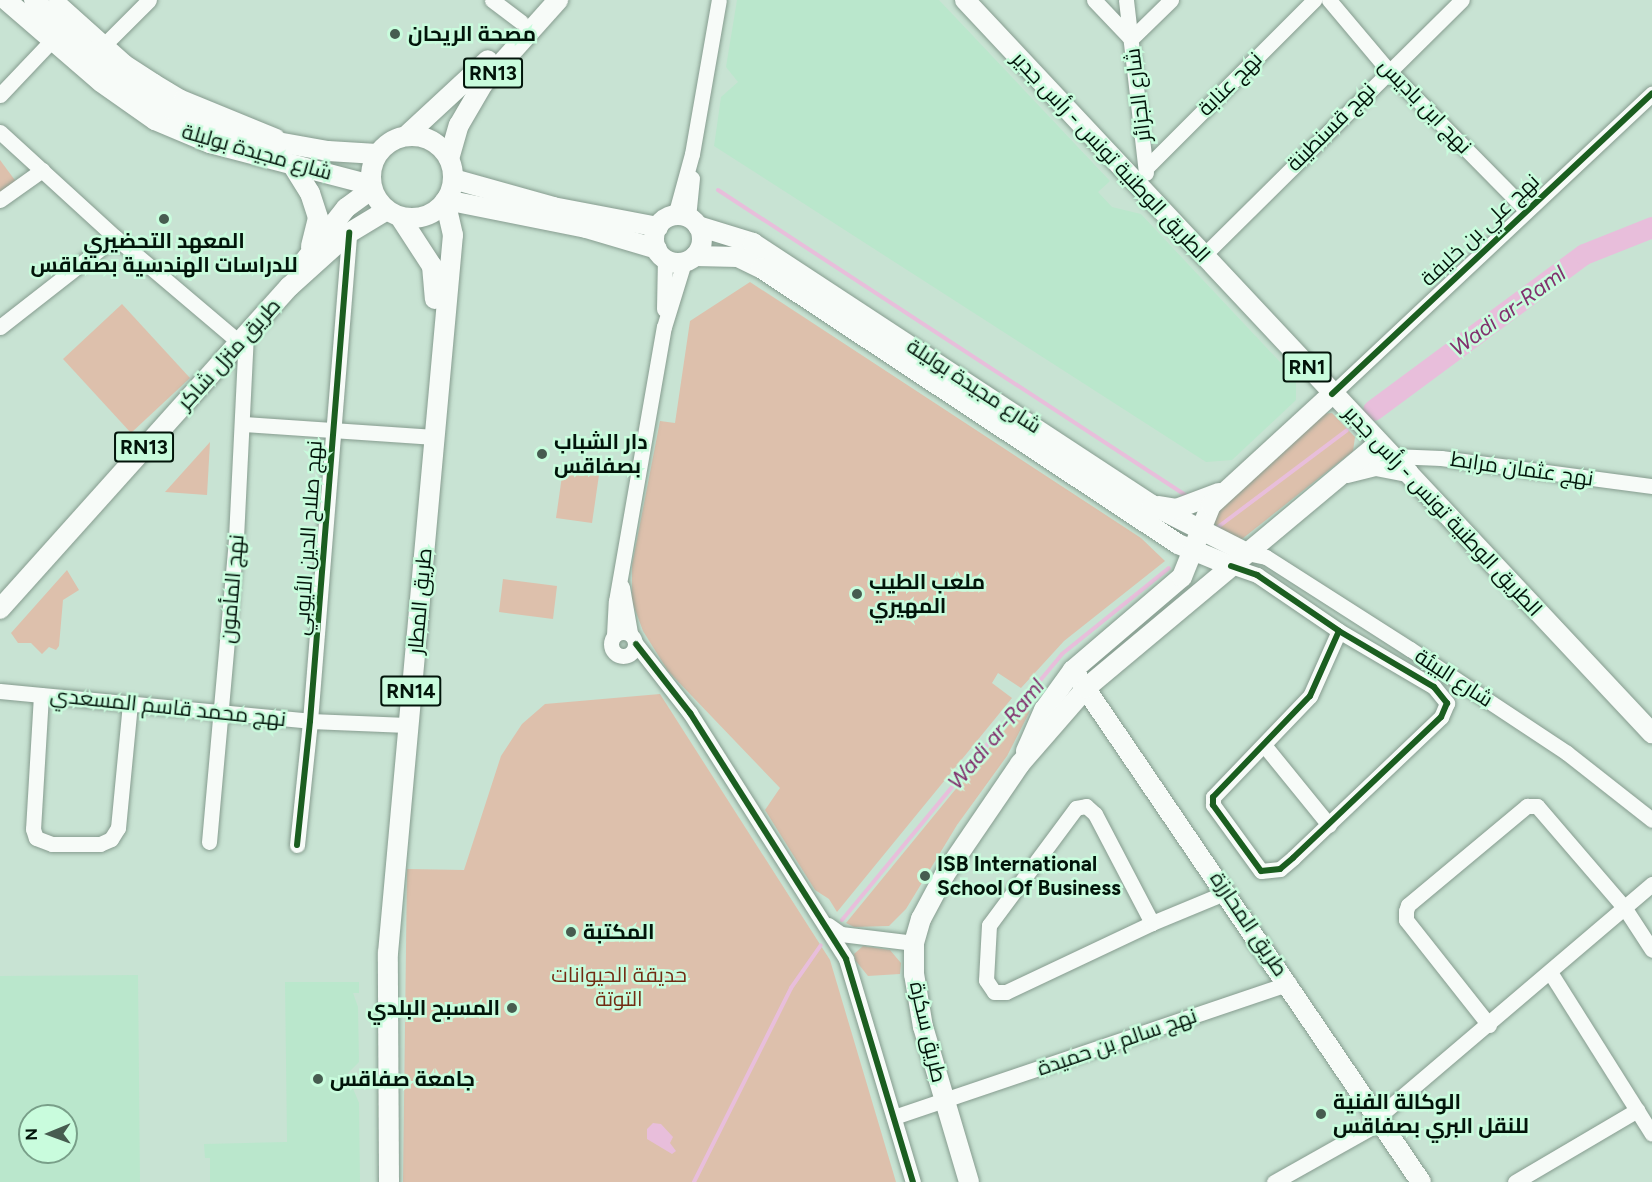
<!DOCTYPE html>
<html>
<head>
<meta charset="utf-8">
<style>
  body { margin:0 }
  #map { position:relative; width:1652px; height:1182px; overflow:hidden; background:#c8e3d3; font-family:Figtree,Cairo,sans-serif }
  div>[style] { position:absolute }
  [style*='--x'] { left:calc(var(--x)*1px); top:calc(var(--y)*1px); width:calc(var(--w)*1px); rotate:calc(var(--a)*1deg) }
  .built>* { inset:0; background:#bae7cc }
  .green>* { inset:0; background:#ddc0ac }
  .water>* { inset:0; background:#e8bedb }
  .stream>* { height:4px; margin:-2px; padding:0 2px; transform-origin:2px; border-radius:2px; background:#e8bedb }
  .river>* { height:21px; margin:-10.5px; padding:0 10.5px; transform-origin:10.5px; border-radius:10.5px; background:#e8bedb }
  .roads { filter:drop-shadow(0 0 2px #869c8f) drop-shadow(0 0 2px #869c8f) }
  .minor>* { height:15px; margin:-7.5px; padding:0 7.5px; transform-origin:7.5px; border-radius:7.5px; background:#f7fbf8 }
  .minor>.ring { margin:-7.5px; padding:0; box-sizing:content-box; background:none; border:15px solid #f7fbf8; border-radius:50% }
  .major>* { height:20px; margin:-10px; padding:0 10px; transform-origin:10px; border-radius:10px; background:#f7fbf8 }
  .major>.ring { margin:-10px; padding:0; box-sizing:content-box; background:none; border:20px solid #f7fbf8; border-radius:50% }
  .cycleway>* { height:6px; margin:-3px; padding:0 3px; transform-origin:3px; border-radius:3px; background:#1b5e20 }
  .dots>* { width:16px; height:16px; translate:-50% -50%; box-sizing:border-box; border:3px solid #c9fcdd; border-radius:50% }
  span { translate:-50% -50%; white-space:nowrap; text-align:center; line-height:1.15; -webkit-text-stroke:5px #c9fcdd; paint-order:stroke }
  .shield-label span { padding:2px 4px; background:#c9fcdd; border:2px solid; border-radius:4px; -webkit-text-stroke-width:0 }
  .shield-label { font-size:20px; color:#02140a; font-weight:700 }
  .poi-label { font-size:21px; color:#02140a; font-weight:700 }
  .left { translate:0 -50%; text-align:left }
  .right { translate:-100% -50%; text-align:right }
  .street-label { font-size:21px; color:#02140a }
  .park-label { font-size:21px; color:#722b13 }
  .water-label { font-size:22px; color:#81316e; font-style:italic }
  .north { position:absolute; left:18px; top:1104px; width:60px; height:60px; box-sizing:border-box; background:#c9fcdd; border:2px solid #799f89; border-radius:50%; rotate:269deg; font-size:16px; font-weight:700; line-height:24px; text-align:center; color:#02140a }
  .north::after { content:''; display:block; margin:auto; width:21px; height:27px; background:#475c50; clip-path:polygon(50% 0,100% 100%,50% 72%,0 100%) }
</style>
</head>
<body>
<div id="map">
  <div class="built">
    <i style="clip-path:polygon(737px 0,939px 0,1110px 181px,1098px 192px,1112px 207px,1141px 214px,1296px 379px,1296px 400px,1232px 460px,1206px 462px,714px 146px,721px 97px,738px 82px,726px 67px)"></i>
    <i style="clip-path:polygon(evenodd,138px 975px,140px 1182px,0 1182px,0 976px,138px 975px,30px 1116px,66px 1116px,66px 1152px,30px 1152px,30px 1116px)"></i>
    <i style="clip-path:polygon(285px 982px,359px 982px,359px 993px,353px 993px,358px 1007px,359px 1062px,347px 1074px,359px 1103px,360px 1182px,210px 1182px,210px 1158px,205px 1158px,204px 1144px,287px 1142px)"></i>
  </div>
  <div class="green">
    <i style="clip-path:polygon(0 160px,17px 183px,0 194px)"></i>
    <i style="clip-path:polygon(750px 282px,1141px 538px,1165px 561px,1064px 641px,1021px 688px,998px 673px,992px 683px,1012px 698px,837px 912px,829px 899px,815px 890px,765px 810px,780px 788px,668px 671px,643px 631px,632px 601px,632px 565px,660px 421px,675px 423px,690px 321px)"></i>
    <i style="clip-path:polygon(122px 304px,190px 378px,131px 433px,63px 359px)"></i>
    <i style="clip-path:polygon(1332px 413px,1355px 437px,1353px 451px,1242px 539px,1224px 534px,1212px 521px,1224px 503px,1320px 414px)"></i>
    <i style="clip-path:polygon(210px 442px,207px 495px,165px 492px)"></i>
    <i style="clip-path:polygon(564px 462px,600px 468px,592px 523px,556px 518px)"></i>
    <i style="clip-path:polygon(67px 570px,79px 590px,63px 600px,59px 646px,56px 650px,49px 647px,42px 654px,31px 643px,18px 643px,11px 633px)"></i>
    <i style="clip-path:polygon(503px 579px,557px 586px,553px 619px,499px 612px)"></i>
    <i style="clip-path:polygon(660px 694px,830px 960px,896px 1182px,403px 1182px,407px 869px,464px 870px,501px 756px,522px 724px,545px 704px)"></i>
    <i style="clip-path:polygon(1023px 707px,1030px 711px,1007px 756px,957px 825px,906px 909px,889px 926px,854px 927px,846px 923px)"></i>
    <i style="clip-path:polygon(863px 946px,890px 950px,901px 963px,900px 974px,868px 976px,855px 960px,854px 954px)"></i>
  </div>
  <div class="water">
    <i style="clip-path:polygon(653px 1123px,661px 1124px,673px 1137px,670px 1143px,676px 1151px,672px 1154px,647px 1139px,647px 1129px)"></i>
  </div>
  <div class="stream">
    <i style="--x:718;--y:190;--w:564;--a:33.13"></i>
    <i style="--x:1218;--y:527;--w:161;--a:-36.9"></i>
    <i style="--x:842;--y:920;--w:345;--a:-50.4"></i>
    <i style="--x:1062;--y:654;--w:137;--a:-38.8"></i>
    <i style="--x:694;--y:1182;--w:217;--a:-63.4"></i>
    <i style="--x:791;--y:988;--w:52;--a:-55.1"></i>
  </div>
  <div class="river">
    <i style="--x:1373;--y:410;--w:262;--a:-36.5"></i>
    <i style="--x:1584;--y:254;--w:73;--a:-21.7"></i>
  </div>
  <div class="roads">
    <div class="minor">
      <i style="--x:56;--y:0;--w:93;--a:41.9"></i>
      <i style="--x:125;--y:62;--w:35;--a:33"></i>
      <i style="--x:154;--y:81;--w:31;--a:31"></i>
      <i style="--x:181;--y:97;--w:103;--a:22.3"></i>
      <i style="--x:492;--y:0;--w:36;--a:37"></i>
      <i style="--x:1094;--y:0;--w:54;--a:46.5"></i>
      <i style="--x:1131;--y:39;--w:56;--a:-44.3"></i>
      <i style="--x:1126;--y:0;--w:174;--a:83.4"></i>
      <i style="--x:1329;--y:0;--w:92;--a:49.9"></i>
      <i style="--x:1388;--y:70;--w:195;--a:45.4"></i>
      <i style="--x:98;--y:51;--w:72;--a:-45"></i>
      <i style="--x:0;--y:95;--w:79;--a:-46.5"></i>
      <i style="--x:0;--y:132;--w:156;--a:42.4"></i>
      <i style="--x:115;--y:237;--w:164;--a:40.3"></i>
      <i style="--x:1146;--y:168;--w:238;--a:-45"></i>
      <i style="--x:0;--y:200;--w:52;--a:-35.5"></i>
      <i style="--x:675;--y:216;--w:64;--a:-74.7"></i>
      <i style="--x:692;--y:154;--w:156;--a:-80.1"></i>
      <i style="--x:688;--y:218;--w:40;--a:-84.3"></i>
      <i style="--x:1203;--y:256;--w:364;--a:-44.7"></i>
      <i style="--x:664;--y:309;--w:50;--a:-88.9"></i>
      <i style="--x:0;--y:327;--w:146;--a:-38"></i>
      <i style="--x:1332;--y:394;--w:439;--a:-43.2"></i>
      <i style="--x:244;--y:424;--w:191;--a:3.9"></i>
      <i style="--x:1392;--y:456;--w:49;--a:2.3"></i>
      <i style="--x:1441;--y:458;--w:213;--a:7.6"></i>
      <i style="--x:1247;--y:553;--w:19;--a:12"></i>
      <i style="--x:1266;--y:557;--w:171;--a:32.6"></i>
      <i style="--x:1410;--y:649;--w:188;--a:33.5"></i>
      <i style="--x:1567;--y:753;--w:108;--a:38.2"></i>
      <i style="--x:1231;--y:566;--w:28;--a:19"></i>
      <i style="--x:1257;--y:575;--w:99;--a:34.3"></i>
      <i style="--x:1339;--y:631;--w:110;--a:30.5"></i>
      <i style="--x:1434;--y:687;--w:21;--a:51"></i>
      <i style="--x:1447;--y:703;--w:15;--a:113"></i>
      <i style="--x:1441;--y:717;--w:204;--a:136.4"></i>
      <i style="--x:1293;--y:858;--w:17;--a:140"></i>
      <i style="--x:1280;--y:869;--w:19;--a:174"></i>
      <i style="--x:1261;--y:871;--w:82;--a:-126"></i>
      <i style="--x:1213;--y:805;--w:8;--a:-90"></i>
      <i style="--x:1213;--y:797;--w:140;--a:-46.2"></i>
      <i style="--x:1310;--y:696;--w:71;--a:-66"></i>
      <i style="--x:622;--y:587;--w:47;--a:80.1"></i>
      <i class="ring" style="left:611px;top:632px;width:9px;height:9px"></i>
      <i style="--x:614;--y:635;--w:34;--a:-87"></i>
      <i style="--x:616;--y:601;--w:278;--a:-80.1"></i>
      <i style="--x:664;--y:327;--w:68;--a:-72.9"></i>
      <i style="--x:636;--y:644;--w:88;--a:52"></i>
      <i style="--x:690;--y:713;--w:291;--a:57.6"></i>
      <i style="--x:846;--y:959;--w:233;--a:73.3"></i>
      <i style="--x:0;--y:691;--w:311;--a:5.5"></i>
      <i style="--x:310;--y:721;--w:97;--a:2.4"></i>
      <i style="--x:41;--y:695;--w:134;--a:93.4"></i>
      <i style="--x:33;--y:829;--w:9;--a:72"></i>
      <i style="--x:36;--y:838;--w:17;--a:21"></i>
      <i style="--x:52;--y:844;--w:48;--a:0"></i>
      <i style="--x:100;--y:844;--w:12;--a:-24"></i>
      <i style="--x:111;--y:839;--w:13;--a:-58"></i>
      <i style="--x:118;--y:828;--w:125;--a:-84.5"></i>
      <i style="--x:1264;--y:745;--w:103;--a:50.9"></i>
      <i style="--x:209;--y:842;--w:305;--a:-84.9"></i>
      <i style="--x:236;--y:538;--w:203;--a:-87.2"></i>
      <i style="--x:297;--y:845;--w:125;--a:-84"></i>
      <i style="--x:310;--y:721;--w:490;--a:-85.4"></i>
      <i style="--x:1152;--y:923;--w:123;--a:-117.6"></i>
      <i style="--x:1095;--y:814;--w:12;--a:-138"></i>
      <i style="--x:1086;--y:806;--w:10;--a:169"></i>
      <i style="--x:1076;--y:808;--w:146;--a:126.6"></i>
      <i style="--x:989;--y:925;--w:55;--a:93.1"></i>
      <i style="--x:986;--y:980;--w:14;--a:56"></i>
      <i style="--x:994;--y:992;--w:12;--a:0"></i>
      <i style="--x:1006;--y:992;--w:161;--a:-25.3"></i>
      <i style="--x:1152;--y:923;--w:81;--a:-22.5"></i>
      <i style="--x:828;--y:925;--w:16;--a:35"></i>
      <i style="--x:841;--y:934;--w:74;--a:7"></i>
      <i style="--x:1550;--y:972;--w:191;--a:57.8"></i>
      <i style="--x:1489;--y:1025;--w:134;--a:-128.3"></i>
      <i style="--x:1406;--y:920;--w:9;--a:-90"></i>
      <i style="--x:1406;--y:911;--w:6;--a:-72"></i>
      <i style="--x:1408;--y:905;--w:155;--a:-39.8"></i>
      <i style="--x:1527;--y:806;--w:10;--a:0"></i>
      <i style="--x:1537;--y:806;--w:133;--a:49.3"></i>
      <i style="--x:1624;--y:907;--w:51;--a:56.9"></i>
      <i style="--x:894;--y:1117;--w:417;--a:-18.7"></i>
      <i style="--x:1378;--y:1117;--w:360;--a:-40.4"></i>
      <i style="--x:1274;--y:1182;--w:123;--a:-29.3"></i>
      <i style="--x:1515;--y:1182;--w:142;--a:-30.5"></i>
    </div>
    <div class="major">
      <i style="--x:6;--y:0;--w:125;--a:40.8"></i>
      <i style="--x:101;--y:82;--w:66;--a:35.1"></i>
      <i style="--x:155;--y:120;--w:60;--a:22.7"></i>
      <i style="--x:210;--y:143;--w:166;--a:14.6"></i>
      <i style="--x:34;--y:0;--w:81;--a:43.5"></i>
      <i style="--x:93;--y:56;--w:95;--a:33.9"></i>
      <i style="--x:172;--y:109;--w:88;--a:19.3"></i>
      <i style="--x:255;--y:138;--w:74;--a:10.1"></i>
      <i style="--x:328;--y:151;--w:49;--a:3.5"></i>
      <i style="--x:965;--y:0;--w:1005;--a:46.86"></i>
      <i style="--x:407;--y:135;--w:110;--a:-42.8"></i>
      <i class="ring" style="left:371px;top:136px;width:62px;height:62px"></i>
      <i style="--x:449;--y:159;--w:35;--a:-74"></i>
      <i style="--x:459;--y:125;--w:48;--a:-59.7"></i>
      <i style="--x:483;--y:84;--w:113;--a:-48.2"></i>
      <i style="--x:293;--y:166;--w:32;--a:58"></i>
      <i style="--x:310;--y:193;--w:26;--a:72"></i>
      <i style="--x:318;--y:218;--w:29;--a:104"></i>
      <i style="--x:453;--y:179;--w:104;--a:15.6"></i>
      <i style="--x:553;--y:207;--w:107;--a:10.8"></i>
      <i style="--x:446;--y:200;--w:143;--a:11.3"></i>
      <i style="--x:586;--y:228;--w:74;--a:16.5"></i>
      <i class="ring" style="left:654px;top:215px;width:28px;height:28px"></i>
      <i style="--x:400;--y:217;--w:59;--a:56.9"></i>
      <i style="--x:432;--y:266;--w:33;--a:85"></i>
      <i style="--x:698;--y:226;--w:58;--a:17.2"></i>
      <i style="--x:753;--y:243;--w:477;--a:33.3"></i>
      <i style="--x:1152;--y:505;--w:106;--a:26.8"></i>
      <i style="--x:695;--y:256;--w:43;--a:1.3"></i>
      <i style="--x:738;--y:257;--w:25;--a:26"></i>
      <i style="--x:761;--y:268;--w:500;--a:33.5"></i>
      <i style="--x:1178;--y:544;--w:57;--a:22.5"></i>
      <i style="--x:303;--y:263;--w:70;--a:-52"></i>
      <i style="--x:346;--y:208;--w:32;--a:-36"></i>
      <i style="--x:1347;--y:473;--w:30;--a:-14"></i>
      <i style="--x:1376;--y:466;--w:33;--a:11"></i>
      <i style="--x:1159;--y:506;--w:17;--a:10"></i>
      <i style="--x:1176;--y:509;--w:46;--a:-20.4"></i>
      <i style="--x:0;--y:609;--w:433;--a:-48.1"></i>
      <i style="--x:289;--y:287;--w:81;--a:-42"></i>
      <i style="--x:349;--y:233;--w:44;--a:-31.2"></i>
      <i style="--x:1073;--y:670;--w:619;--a:55.8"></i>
      <i style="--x:1026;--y:751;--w:45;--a:-66.3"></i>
      <i style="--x:1044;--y:710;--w:49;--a:-54.1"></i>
      <i style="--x:1073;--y:670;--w:143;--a:-40.5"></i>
      <i style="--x:1182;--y:577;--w:78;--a:-68.1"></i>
      <i style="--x:1211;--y:505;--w:164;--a:-42.5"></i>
      <i style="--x:389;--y:1182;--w:229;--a:-90.3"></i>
      <i style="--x:388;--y:953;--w:721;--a:-84.83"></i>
      <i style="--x:453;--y:235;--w:35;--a:-103"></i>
      <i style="--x:969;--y:1182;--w:162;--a:-106.5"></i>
      <i style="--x:923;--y:1027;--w:54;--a:-99.6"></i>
      <i style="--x:914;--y:974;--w:31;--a:-90"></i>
      <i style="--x:914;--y:943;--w:25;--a:-74"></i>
      <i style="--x:921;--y:919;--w:51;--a:-61.9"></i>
      <i style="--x:945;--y:874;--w:133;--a:-55.7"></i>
      <i style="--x:1020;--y:764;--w:101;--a:-49"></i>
      <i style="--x:1086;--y:688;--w:382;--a:-39.9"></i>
    </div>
  </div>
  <div class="cycleway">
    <i style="--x:1332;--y:394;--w:439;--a:-43.2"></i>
    <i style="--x:1231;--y:566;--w:28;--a:19"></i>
    <i style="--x:1257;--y:575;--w:99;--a:34.3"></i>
    <i style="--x:1339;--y:631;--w:110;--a:30.5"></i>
    <i style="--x:1434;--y:687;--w:21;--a:51"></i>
    <i style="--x:1447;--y:703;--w:15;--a:113"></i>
    <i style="--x:1441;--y:717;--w:204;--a:136.4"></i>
    <i style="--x:1293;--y:858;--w:17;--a:140"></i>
    <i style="--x:1280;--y:869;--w:19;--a:174"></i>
    <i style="--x:1261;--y:871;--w:82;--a:-126"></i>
    <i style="--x:1213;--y:805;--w:8;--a:-90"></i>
    <i style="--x:1213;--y:797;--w:140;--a:-46.2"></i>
    <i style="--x:1310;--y:696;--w:71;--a:-66"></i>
    <i style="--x:636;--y:644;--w:88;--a:52"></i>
    <i style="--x:690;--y:713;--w:291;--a:57.6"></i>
    <i style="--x:846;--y:959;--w:233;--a:73.3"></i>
    <i style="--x:297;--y:845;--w:125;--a:-84"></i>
    <i style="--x:310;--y:721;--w:490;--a:-85.4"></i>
  </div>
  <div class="dots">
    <i style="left:395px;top:34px;background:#475c50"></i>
    <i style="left:164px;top:219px;background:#475c50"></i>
    <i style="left:542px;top:454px;background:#475c50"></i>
    <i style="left:857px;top:594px;background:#475c50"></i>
    <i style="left:925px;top:876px;background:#475c50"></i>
    <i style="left:571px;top:932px;background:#475c50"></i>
    <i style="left:512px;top:1008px;background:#475c50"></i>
    <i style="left:318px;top:1079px;background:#475c50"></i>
    <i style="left:1321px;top:1114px;background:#475c50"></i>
  </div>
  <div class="shield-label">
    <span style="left:493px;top:73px">RN13</span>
    <span style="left:1307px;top:367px">RN1</span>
    <span style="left:144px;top:447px">RN13</span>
    <span style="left:411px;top:691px">RN14</span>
  </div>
  <div class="poi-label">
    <span class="left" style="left:408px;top:34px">مصحة الريحان</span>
    <span style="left:164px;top:253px">المعهد التحضيري<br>للدراسات الهندسية بصفاقس</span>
    <span class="left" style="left:554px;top:454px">دار الشباب<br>بصفاقس</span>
    <span class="left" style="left:869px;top:594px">ملعب الطيب<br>المهيري</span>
    <span class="left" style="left:937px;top:876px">ISB International<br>School Of Business</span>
    <span class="left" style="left:583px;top:932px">المكتبة</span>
    <span class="right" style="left:500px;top:1008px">المسبح البلدي</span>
    <span class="left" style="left:330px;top:1079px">جامعة صفاقس</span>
    <span class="left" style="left:1333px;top:1114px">الوكالة الفنية<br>للنقل البري بصفاقس</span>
  </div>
  <div class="street-label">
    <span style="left:1230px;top:84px;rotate:-45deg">نهج عنابة</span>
    <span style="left:1138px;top:95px;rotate:-97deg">شارع الجزائر</span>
    <span style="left:1425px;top:106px;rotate:46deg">نهج ابن باديس</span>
    <span style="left:1331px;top:127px;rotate:-45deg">نهج قسنطينة</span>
    <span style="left:257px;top:152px;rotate:16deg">شارع مجيدة بوليلة</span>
    <span style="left:1111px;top:157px;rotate:47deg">الطريق الوطنية تونس - رأس جدير</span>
    <span style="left:1480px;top:230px;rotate:-43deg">نهج علي بن خليفة</span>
    <span style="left:229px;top:354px;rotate:-48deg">طريق منزل شاكر</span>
    <span style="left:974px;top:386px;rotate:33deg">شارع مجيدة بوليلة</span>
    <span style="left:1522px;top:469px;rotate:8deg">نهج عثمان مرابط</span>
    <span style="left:1443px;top:511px;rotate:47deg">الطريق الوطنية تونس - رأس جدير</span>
    <span style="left:308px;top:538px;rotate:-86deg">نهج صلاح الدين الأيوبي</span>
    <span style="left:232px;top:589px;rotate:-85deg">نهج المأمون</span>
    <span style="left:420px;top:601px;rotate:-85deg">طريق المطار</span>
    <span style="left:1454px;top:678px;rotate:33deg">شارع البيئة</span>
    <span style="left:168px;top:707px;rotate:6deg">نهج محمد قاسم المسعدي</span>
    <span style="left:1249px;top:924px;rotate:56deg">طريق المحارزة</span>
    <span style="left:928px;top:1032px;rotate:77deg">طريق سكرة</span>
    <span style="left:1117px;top:1042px;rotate:-19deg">نهج سالم بن حميدة</span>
  </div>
  <div class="park-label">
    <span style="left:619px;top:987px">حديقة الحيوانات<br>التوتة</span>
  </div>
  <div class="water-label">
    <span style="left:1508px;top:311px;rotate:-36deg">Wadi ar-Raml</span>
    <span style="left:996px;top:734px;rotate:-50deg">Wadi ar-Raml</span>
  </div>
  <div class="north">N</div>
</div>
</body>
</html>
